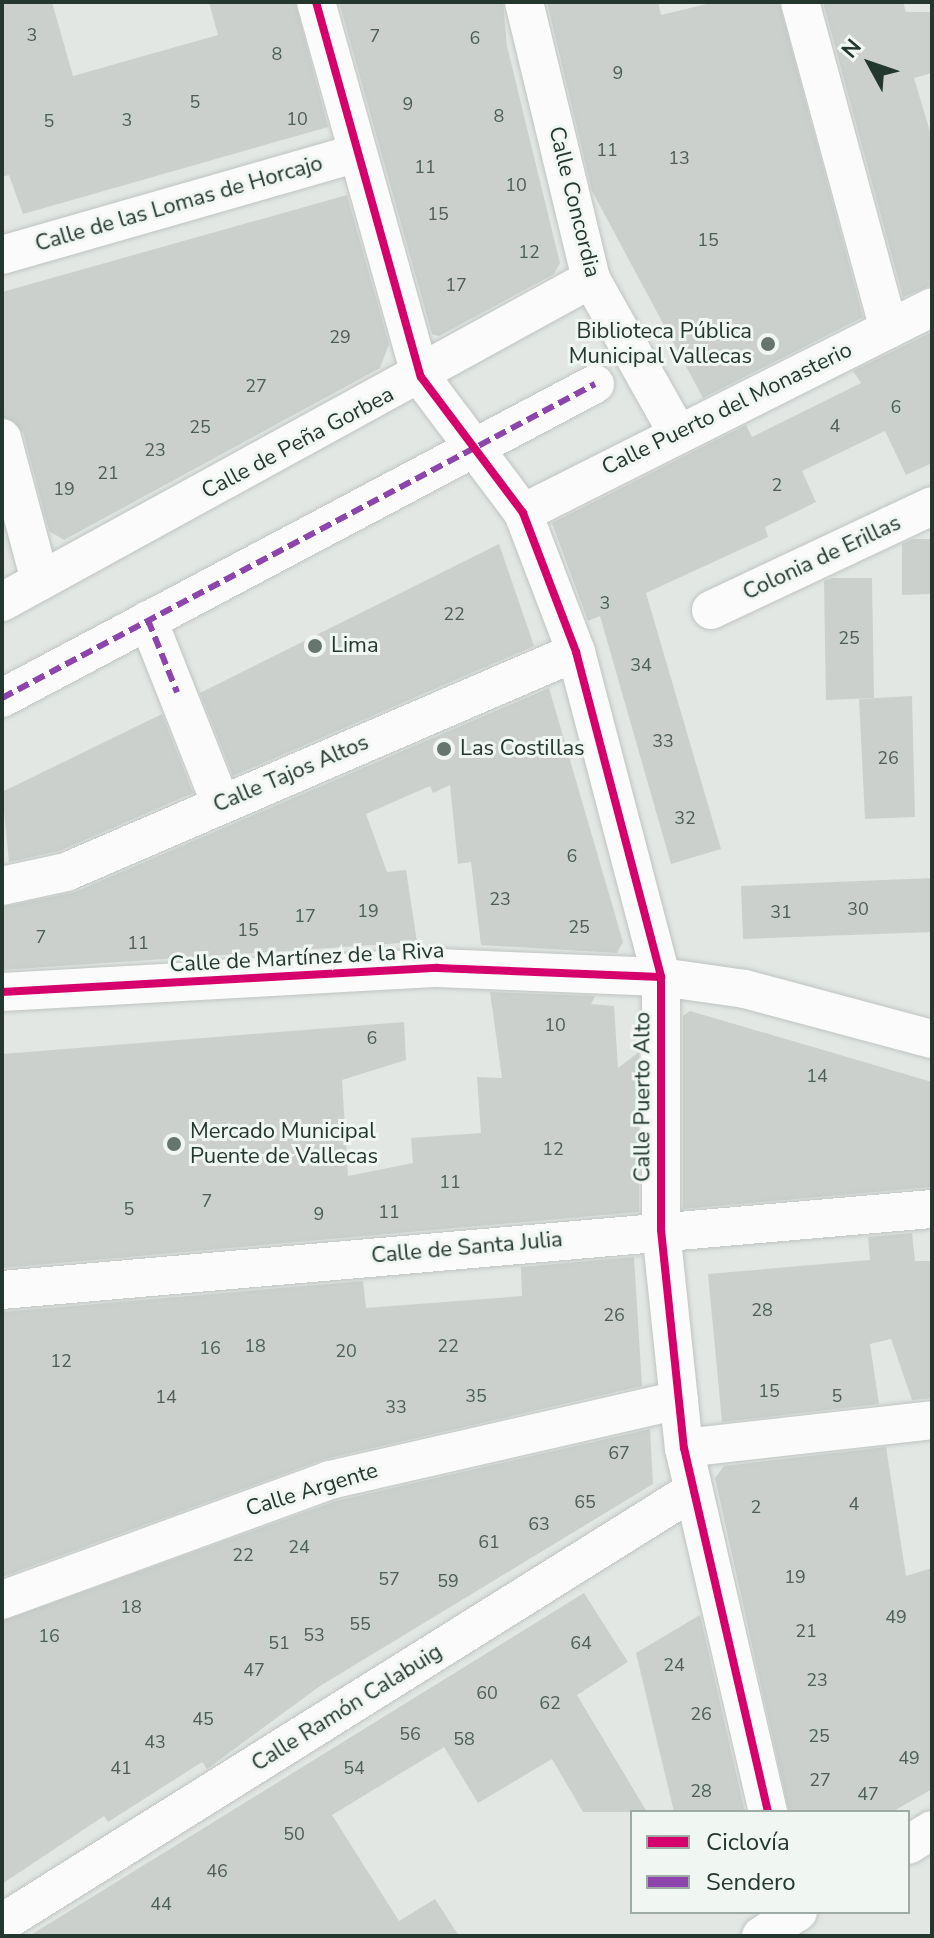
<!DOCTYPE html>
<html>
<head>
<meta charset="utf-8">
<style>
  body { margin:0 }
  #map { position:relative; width:934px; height:1938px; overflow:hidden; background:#e2e7e4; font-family:"Nunito Sans",sans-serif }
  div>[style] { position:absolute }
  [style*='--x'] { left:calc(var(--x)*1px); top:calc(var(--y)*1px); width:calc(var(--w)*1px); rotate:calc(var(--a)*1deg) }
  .building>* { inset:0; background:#cbd0cd }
  .roads { filter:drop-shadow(0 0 2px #bfc4c1) drop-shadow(0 0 2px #bfc4c1) }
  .minor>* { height:38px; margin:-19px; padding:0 19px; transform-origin:19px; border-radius:19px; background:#fbfbfb }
  .quiet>* { height:6px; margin-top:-3px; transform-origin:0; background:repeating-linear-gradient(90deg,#8e44ad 0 12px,transparent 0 18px) }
  .cycleway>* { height:8px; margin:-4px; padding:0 4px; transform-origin:4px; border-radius:4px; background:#d6006c }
  .dots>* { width:22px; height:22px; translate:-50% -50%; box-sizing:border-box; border:4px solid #f0f6f2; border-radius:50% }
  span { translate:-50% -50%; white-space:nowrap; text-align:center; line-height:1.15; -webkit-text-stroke:6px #f0f6f2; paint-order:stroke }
  .number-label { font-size:18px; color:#4e5e57 }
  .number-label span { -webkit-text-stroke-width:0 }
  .street-label { font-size:22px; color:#23372f }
  .poi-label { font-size:22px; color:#23372f }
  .right { translate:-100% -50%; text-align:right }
  .left { translate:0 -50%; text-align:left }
  .frame { position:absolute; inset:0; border:4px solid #23372f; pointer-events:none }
  .legend { position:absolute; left:630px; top:1810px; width:280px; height:104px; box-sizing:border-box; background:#f0f6f2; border:2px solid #9eaaa4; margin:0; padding:10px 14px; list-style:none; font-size:24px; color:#23372f }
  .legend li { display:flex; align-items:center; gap:16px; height:40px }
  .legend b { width:40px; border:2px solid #9eaaa4 }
  .north { position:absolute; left:830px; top:24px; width:80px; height:80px; -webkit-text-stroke:6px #f0f6f2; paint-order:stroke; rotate:310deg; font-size:22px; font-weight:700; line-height:32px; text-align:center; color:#23372f }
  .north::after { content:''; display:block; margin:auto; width:28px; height:36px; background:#23372f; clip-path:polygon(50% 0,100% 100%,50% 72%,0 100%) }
</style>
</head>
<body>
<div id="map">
  <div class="building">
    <i style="clip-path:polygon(2px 2px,52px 2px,73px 76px,218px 35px,209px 2px,295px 2px,328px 127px,23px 214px,9px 175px,2px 177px)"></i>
    <i style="clip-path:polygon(339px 2px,503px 2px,507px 46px,560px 263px,554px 274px,439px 336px,432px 334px)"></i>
    <i style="clip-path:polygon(547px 2px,658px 2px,661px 15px,715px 2px,779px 2px,863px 317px,703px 398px,592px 191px)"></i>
    <i style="clip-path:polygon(823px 2px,903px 2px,906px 12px,932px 12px,932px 73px,914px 78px,932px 138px,932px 285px,903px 297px)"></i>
    <i style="clip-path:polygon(347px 195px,389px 344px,380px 368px,64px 540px,49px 531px,23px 432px,2px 417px,2px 292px)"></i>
    <i style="clip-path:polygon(932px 332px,932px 463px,906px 475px,885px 431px,802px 471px,816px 502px,765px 527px,768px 537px,646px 593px,721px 849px,671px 864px,600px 616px,588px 621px,552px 523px,746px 425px,752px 437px,861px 383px,853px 371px)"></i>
    <i style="clip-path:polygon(913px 539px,932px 539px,932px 594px,902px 595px,902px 544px)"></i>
    <i style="clip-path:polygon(499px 544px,534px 646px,233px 776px,200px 693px)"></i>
    <i style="clip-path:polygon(832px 578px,872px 578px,874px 698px,826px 700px,824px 581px)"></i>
    <i style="clip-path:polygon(549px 688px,623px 942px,617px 953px,481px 945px,471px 862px,458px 864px,450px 785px,433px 793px,430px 786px,366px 814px,387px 872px,406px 870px,417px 942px,2px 970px,2px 907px,75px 892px)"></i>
    <i style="clip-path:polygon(912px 696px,915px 817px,865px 819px,859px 699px)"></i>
    <i style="clip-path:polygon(162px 714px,193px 793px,59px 851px,9px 862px,2px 792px)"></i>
    <i style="clip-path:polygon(932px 878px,932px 932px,743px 939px,741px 886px)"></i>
    <i style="clip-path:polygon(490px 992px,595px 996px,591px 1004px,614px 1006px,618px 1068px,639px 1052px,639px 1212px,2px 1268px,2px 1054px,404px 1022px,406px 1060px,342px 1080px,348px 1176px,413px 1163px,411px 1138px,481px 1133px,477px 1077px,502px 1078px)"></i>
    <i style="clip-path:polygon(690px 1011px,932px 1082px,932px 1187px,683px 1209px,683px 1016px)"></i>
    <i style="clip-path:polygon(912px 1233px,915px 1261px,932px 1261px,932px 1398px,912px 1400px,891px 1339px,870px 1344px,879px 1404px,722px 1422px,708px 1274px,870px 1260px,868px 1237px)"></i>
    <i style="clip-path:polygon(634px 1257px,642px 1386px,325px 1459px,2px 1577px,2px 1312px,363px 1281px,366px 1308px,522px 1296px,521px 1267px)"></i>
    <i style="clip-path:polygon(650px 1429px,653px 1484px,320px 1686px,207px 1769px,202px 1762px,108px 1822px,104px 1816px,2px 1884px,2px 1621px,336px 1501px)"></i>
    <i style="clip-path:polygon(886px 1447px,906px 1576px,932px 1568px,932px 1789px,892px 1812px,789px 1812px,715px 1478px,724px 1466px)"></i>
    <i style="clip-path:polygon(584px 1593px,628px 1662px,577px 1695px,647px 1812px,583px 1812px,552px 1759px,478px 1803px,444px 1747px,332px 1815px,399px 1921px,435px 1899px,459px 1936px,29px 1936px)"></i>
    <i style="clip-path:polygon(700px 1615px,745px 1812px,674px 1812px,636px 1653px)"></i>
  </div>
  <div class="roads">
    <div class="minor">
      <i style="--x:316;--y:2;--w:389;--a:74.4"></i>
      <i style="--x:421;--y:377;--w:170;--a:53.1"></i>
      <i style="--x:523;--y:513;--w:149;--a:69.1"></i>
      <i style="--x:576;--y:652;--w:336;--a:75.3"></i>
      <i style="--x:661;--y:977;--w:253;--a:90"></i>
      <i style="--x:661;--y:1230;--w:219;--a:84"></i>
      <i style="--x:684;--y:1448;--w:374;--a:77"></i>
      <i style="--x:524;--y:2;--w:285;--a:76.4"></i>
      <i style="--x:591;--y:279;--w:176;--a:60.7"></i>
      <i style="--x:800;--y:2;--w:339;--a:74.8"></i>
      <i style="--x:2;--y:255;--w:369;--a:-16"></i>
      <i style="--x:2;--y:438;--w:148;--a:75.1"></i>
      <i style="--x:523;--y:513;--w:458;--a:-26.7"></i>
      <i style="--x:2;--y:602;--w:672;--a:-28.74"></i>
      <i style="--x:711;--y:610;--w:244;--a:-25.2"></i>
      <i style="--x:148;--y:620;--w:196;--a:68.4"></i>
      <i style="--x:2;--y:698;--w:671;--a:-27.9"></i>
      <i style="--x:2;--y:886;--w:66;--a:-12.3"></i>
      <i style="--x:66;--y:872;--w:555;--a:-23.33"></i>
      <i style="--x:2;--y:992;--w:436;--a:-3.2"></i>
      <i style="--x:437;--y:968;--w:224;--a:2.3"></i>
      <i style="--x:661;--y:977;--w:85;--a:8.1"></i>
      <i style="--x:745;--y:989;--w:194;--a:15"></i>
      <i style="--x:2;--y:1290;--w:934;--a:-4.98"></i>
      <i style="--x:684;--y:1448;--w:250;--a:-6.4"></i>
      <i style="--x:2;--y:1600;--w:349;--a:-20.1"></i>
      <i style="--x:330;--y:1480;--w:358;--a:-12.9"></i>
      <i style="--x:908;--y:1845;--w:28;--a:-32"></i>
      <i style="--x:2;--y:1923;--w:813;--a:-32.03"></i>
      <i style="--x:761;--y:1936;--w:44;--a:-33"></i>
    </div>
  </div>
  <div class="quiet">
    <i style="--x:148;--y:620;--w:78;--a:68.1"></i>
    <i style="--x:2;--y:698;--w:671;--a:-27.9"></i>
  </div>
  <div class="cycleway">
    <i style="--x:316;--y:2;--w:389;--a:74.4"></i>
    <i style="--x:421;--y:377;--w:170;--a:53.1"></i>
    <i style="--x:523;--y:513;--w:149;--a:69.1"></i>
    <i style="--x:576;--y:652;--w:336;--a:75.3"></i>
    <i style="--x:661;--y:977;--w:253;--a:90"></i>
    <i style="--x:661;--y:1230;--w:219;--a:84"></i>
    <i style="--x:684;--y:1448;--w:374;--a:77"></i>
    <i style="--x:2;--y:992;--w:436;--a:-3.2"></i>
    <i style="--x:437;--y:968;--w:224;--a:2.3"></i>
  </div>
  <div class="dots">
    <i style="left:768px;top:344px;background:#66756e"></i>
    <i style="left:315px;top:646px;background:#66756e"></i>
    <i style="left:444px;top:749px;background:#66756e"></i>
    <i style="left:174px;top:1144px;background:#66756e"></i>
  </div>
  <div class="number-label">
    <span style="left:32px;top:35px">3</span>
    <span style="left:375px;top:36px">7</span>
    <span style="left:475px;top:38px">6</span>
    <span style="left:277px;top:54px">8</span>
    <span style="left:618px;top:73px">9</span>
    <span style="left:195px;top:102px">5</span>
    <span style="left:408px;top:104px">9</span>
    <span style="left:499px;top:116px">8</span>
    <span style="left:297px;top:119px">10</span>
    <span style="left:127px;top:120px">3</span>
    <span style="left:49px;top:121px">5</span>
    <span style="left:607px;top:150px">11</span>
    <span style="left:679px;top:158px">13</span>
    <span style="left:425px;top:167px">11</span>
    <span style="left:516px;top:185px">10</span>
    <span style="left:438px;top:214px">15</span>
    <span style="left:708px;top:240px">15</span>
    <span style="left:529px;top:252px">12</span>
    <span style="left:456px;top:285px">17</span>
    <span style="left:340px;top:337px">29</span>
    <span style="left:256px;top:386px">27</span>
    <span style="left:896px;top:407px">6</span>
    <span style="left:835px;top:426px">4</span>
    <span style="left:200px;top:427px">25</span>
    <span style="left:155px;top:450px">23</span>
    <span style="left:108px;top:473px">21</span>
    <span style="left:777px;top:485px">2</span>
    <span style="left:64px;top:489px">19</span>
    <span style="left:605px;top:603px">3</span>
    <span style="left:454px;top:614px">22</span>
    <span style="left:849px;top:638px">25</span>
    <span style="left:641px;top:665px">34</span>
    <span style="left:663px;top:741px">33</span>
    <span style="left:888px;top:758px">26</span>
    <span style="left:685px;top:818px">32</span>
    <span style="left:572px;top:856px">6</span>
    <span style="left:500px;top:899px">23</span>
    <span style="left:858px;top:909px">30</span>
    <span style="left:368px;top:911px">19</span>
    <span style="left:781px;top:912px">31</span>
    <span style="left:305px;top:916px">17</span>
    <span style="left:579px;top:927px">25</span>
    <span style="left:248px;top:930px">15</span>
    <span style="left:41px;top:937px">7</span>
    <span style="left:138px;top:943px">11</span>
    <span style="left:555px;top:1025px">10</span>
    <span style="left:372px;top:1038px">6</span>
    <span style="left:817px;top:1076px">14</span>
    <span style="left:553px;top:1149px">12</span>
    <span style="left:450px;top:1182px">11</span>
    <span style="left:207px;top:1201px">7</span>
    <span style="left:129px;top:1209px">5</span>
    <span style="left:389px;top:1212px">11</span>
    <span style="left:319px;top:1214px">9</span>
    <span style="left:762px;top:1310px">28</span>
    <span style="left:614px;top:1315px">26</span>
    <span style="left:255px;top:1346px">18</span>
    <span style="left:448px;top:1346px">22</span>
    <span style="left:210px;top:1348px">16</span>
    <span style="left:346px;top:1351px">20</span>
    <span style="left:61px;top:1361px">12</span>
    <span style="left:769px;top:1391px">15</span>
    <span style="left:476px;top:1396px">35</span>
    <span style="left:837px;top:1396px">5</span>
    <span style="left:166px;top:1397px">14</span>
    <span style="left:396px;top:1407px">33</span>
    <span style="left:619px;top:1453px">67</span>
    <span style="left:585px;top:1502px">65</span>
    <span style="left:854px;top:1504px">4</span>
    <span style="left:756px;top:1507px">2</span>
    <span style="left:539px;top:1524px">63</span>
    <span style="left:489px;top:1542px">61</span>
    <span style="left:299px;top:1547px">24</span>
    <span style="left:243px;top:1555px">22</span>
    <span style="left:795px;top:1577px">19</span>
    <span style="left:389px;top:1579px">57</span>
    <span style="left:448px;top:1581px">59</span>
    <span style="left:131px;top:1607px">18</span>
    <span style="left:896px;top:1617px">49</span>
    <span style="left:360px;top:1624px">55</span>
    <span style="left:806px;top:1631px">21</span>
    <span style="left:314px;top:1635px">53</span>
    <span style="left:49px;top:1636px">16</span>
    <span style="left:279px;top:1643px">51</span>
    <span style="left:581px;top:1643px">64</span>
    <span style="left:674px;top:1665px">24</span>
    <span style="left:254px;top:1670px">47</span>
    <span style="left:817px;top:1680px">23</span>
    <span style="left:487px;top:1693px">60</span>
    <span style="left:550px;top:1703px">62</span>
    <span style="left:701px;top:1714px">26</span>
    <span style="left:203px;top:1719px">45</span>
    <span style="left:410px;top:1734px">56</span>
    <span style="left:819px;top:1736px">25</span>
    <span style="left:464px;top:1739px">58</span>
    <span style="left:155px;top:1742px">43</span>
    <span style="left:909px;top:1758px">49</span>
    <span style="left:121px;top:1768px">41</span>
    <span style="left:354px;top:1768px">54</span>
    <span style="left:820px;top:1780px">27</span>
    <span style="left:701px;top:1791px">28</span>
    <span style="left:868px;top:1794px">47</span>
    <span style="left:294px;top:1834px">50</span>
    <span style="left:217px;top:1871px">46</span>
    <span style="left:161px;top:1904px">44</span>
  </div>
  <div class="street-label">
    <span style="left:574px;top:202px;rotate:76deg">Calle Concordia</span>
    <span style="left:179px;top:204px;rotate:-16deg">Calle de las Lomas de Horcajo</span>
    <span style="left:727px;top:409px;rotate:-26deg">Calle Puerto del Monasterio</span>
    <span style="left:298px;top:443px;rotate:-28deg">Calle de Peña Gorbea</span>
    <span style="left:822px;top:558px;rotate:-25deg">Colonia de Erillas</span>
    <span style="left:291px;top:774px;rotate:-23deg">Calle Tajos Altos</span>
    <span style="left:307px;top:958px;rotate:-3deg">Calle de Martínez de la Riva</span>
    <span style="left:643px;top:1097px;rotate:-90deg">Calle Puerto Alto</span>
    <span style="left:467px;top:1248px;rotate:-5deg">Calle de Santa Julia</span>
    <span style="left:312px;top:1490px;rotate:-17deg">Calle Argente</span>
    <span style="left:347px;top:1708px;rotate:-32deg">Calle Ramón Calabuig</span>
  </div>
  <div class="poi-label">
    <span class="right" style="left:752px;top:344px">Biblioteca Pública<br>Municipal Vallecas</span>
    <span class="left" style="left:331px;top:646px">Lima</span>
    <span class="left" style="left:460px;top:749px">Las Costillas</span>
    <span class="left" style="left:190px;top:1144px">Mercado Municipal<br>Puente de Vallecas</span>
  </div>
  <div class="frame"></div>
  <ul class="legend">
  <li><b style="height:10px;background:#d6006c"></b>Ciclovía</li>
  <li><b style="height:10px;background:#8e44ad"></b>Sendero</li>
  </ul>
  <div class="north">N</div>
</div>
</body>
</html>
